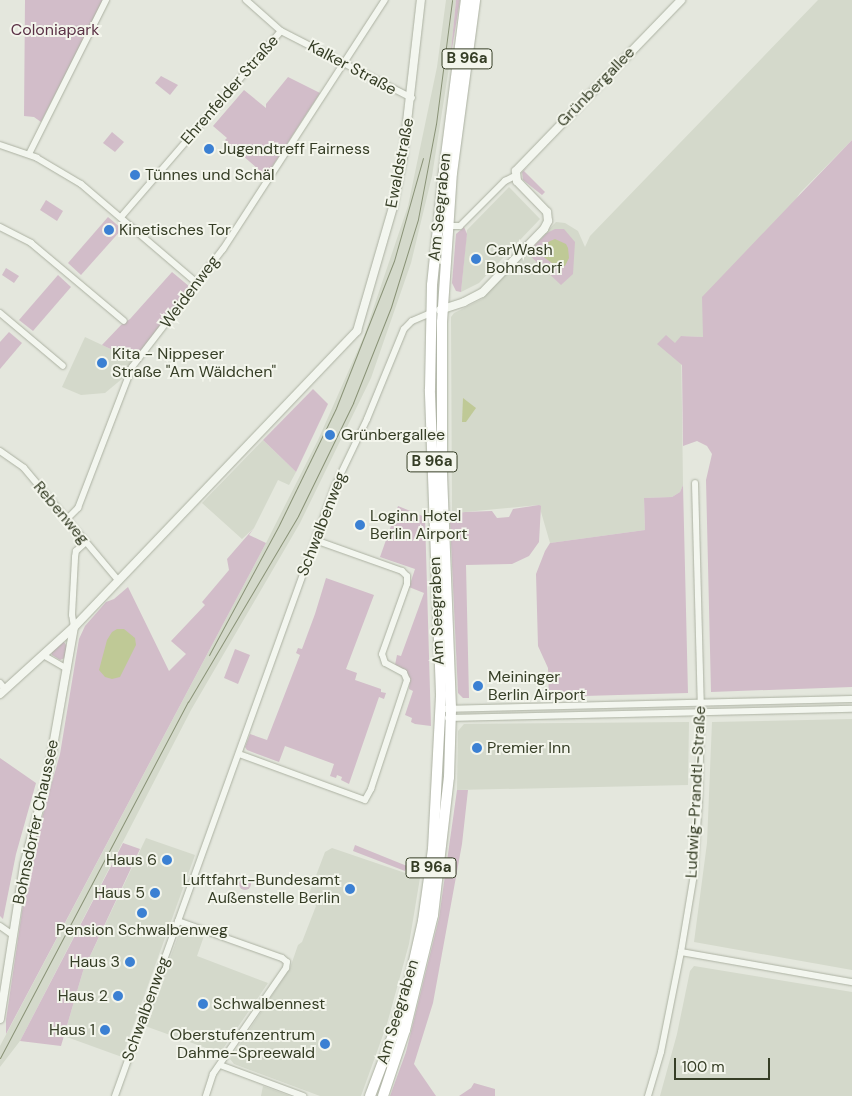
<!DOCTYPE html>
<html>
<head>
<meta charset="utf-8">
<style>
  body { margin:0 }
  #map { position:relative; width:852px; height:1096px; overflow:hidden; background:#e4e7dd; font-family:"DM Sans",sans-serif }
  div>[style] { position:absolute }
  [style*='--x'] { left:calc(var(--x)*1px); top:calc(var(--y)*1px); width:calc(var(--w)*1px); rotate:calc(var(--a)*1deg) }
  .built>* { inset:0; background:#d4d9cb }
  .green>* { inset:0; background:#d2bdc9 }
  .round { border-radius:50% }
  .water>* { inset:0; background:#bfc996 }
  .roads { filter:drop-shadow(0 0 1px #acb1a2) drop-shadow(0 0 1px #acb1a2) }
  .minor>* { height:6px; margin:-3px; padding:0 3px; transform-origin:3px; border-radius:3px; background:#f3f6ef }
  .tertiary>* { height:8px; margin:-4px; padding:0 4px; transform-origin:4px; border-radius:4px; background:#f3f6ef }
  .primary>* { height:10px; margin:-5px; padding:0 5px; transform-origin:5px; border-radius:5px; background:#fff }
  .tram>* { height:1px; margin:-0.5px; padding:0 0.5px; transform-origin:0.5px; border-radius:0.5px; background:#899276 }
  .dots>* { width:14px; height:14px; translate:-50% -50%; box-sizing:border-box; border:2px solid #f3f5ec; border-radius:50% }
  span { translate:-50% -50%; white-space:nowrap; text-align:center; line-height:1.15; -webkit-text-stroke:4px #f3f5ec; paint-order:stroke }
  .shield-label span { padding:1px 4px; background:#f3f5ec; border:1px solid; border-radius:4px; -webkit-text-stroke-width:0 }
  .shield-label { font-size:15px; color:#363e26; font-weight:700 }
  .park-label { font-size:16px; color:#5b3246 }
  .street-label { font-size:16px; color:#363e26 }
  .poi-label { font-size:16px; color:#363e26 }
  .left { translate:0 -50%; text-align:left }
  .right { translate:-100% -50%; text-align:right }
  .scale { position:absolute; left:674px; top:1058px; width:96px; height:22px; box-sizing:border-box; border:2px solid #363e26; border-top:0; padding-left:6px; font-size:15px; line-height:18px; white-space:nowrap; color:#363e26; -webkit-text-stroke:4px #f3f5ec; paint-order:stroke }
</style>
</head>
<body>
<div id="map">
  <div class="built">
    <i style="clip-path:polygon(446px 0,456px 0,450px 61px,432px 176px,411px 263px,371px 378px,300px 523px,191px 710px,20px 1041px,0 1067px,0 1046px,266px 543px,318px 440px,364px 336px,408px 206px,437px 67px)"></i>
    <i style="clip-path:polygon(818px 0,852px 0,852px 140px,800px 193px,703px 337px,681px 336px,683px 485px,680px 492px,672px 497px,644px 498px,645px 530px,550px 543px,539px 505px,465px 512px,452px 517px,451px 317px,454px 313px,482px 299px,556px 222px,565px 223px,578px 231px,585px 247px,590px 236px)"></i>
    <i style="clip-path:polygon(509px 187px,540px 219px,479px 283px,461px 292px,467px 230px)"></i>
    <i style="clip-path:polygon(85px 337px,134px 360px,123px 378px,105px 393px,81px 395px,62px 387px)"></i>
    <i style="clip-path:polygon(263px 440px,296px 472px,289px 485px,278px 480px,254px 528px,242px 539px,202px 503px)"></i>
    <i style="clip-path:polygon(852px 719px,852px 970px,694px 942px,707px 843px,712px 722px)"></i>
    <i style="clip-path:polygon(689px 722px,688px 785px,457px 790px,458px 731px,464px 724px)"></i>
    <i style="clip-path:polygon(146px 838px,195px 855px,122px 1057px,64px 1036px,83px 971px)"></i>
    <i style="clip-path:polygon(332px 848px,420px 878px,409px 944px,387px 1024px,361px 1096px,320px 1096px,234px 1064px,230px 1059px,290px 968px,298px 945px,302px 942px,316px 906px,309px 894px,325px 852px)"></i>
    <i style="clip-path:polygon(183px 929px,204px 936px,197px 956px,268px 983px,220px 1053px,145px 1026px,180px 931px)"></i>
    <i style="clip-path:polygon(694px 966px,852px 992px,852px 1096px,660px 1096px,677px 1034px,690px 971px)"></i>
    <i style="clip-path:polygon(263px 1086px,290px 1096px,261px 1096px)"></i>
  </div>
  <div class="green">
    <i style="clip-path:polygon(25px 0,104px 0,41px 122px,34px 117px,24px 116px)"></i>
    <i style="clip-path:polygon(456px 0,460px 0,450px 61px)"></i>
    <i style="clip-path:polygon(161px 76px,178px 85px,170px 95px,155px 83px)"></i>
    <i style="clip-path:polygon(288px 77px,320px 93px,266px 176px,225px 140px,227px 138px,213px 126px,244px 90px,266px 108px,266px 104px)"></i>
    <i style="clip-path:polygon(112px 132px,124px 142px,115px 152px,103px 143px)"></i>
    <i style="clip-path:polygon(852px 140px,852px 687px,711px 692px,706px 480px,712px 454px,707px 446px,697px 441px,683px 446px,682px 365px,657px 344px,666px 335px,675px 343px,681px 336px,703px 337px,702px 297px)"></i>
    <i style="clip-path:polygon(528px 167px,524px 171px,545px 192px,542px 195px,523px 180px,522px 172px)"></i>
    <i style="clip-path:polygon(46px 200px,63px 211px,57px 221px,40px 210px)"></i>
    <i style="clip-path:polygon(108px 217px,122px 229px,81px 275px,68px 263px)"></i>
    <i style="clip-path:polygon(464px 227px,467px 234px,461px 292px,456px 291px,452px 283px,456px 234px)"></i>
    <i style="clip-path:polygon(555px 229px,564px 229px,575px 242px,573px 274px,561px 285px,527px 253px,547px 233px)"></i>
    <i style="clip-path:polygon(6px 268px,19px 276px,14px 283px,2px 275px)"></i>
    <i style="clip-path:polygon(172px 272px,190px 287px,134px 360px,102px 345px,121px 325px,130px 319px)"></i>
    <i style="clip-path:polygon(58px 275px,71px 287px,33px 331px,19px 320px)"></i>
    <i style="clip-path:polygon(9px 332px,22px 343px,0 369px,0 342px)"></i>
    <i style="clip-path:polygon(313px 389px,328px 404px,296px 472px,263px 440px)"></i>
    <i style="clip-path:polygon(683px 485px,688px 693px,549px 697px,548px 668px,538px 646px,536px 574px,545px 551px,550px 543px,645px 530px,644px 498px,672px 497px,680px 492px)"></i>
    <i style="clip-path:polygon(539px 505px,541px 506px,539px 542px,529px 556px,512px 564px,466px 565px,469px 698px,463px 698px,458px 693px,450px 521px,459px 513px,465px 512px,492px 511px,497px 518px,509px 517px,513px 509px)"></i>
    <i style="clip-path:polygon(398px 506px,425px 517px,431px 726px,415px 724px,411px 722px,412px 718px,405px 715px,413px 691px,409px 689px,410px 679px,405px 670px,395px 665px,397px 655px,401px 656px,424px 593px,409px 587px,415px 569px,380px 557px)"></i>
    <i style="clip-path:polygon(254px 528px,249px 535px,266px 543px,6px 1034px,6px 1020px,29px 864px,60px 754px,79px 639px,85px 626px,106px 602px,114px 599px,128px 587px,169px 671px,186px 654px,171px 641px,205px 605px,202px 602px,229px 570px,227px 559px)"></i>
    <i style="clip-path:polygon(326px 578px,374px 595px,346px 669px,357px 673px,355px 680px,381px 689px,381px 692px,386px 693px,384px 699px,379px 697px,349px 784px,341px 780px,342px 777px,337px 775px,336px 778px,330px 776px,334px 764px,285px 746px,279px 762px,247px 750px,245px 747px,250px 734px,267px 740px,300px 655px,296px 653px,298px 648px,302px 649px,315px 614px)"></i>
    <i style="clip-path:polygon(63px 641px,67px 646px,65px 658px,60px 660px,52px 655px,51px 651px)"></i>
    <i style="clip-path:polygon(235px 649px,250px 655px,238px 684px,224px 678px)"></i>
    <i style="clip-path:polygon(0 758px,36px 783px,16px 854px,3px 919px,0 916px)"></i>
    <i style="clip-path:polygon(457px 790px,468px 790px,462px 844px,433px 1003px,414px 1064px,436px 1096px,390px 1096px,406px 1052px,439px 918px)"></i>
    <i style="clip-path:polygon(123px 843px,140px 849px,83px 971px,61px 1046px,20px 1041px)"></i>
    <i style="clip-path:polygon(355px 845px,407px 866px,405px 871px,353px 851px)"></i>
    <i class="round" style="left:239px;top:878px;width:12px;height:12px"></i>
    <i style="clip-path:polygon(474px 1083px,495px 1089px,495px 1096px,459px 1096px,471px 1088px)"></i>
  </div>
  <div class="water">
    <i style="clip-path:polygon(555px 239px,566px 244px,568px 248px,569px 258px,565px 266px,556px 266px,541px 255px,543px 248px,549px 245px,548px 242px)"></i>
    <i style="clip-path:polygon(463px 398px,476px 408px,466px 422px,462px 422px)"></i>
    <i style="clip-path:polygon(117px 629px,124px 629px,135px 638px,136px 645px,120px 677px,112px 679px,105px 677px,99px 670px,107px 640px,112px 632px)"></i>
  </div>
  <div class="roads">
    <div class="minor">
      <i style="--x:246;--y:0;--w:47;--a:41.5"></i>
      <i style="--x:281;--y:31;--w:147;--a:27.1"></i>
      <i style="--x:0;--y:145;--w:39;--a:19"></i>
      <i style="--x:37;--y:158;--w:51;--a:30.6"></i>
      <i style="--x:81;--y:184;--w:153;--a:40.5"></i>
      <i style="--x:29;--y:154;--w:172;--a:-63.4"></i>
      <i style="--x:121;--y:217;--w:245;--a:-49.3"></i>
      <i style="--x:449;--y:226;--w:11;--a:0"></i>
      <i style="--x:460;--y:226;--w:64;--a:-45"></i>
      <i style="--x:505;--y:181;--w:11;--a:-27"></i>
      <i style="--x:0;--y:227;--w:35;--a:27"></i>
      <i style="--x:31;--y:243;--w:121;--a:40"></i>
      <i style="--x:0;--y:313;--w:82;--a:40.1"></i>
      <i style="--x:0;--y:451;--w:29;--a:35"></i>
      <i style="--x:24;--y:468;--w:146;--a:50"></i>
      <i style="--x:67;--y:519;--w:16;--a:-45"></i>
      <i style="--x:78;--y:508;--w:151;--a:-69"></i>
      <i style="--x:132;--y:367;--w:149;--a:-52.4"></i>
      <i style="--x:223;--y:249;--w:297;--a:-57"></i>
      <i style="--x:74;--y:627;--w:12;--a:-99"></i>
      <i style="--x:72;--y:615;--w:58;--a:-87"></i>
      <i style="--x:75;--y:557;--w:6;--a:-81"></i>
      <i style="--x:76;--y:551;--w:13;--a:-42"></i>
      <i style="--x:43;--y:655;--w:28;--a:30"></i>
      <i style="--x:0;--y:683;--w:8;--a:50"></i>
      <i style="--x:441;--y:709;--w:411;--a:-1.4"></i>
      <i style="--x:448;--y:718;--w:404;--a:-1.3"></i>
      <i style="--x:239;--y:754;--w:134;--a:20.1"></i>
      <i style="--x:365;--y:800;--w:13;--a:-61"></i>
      <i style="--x:371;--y:789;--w:115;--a:-71.7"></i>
      <i style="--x:407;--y:680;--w:8;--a:-113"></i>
      <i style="--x:404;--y:673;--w:21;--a:-152"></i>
      <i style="--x:385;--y:663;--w:9;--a:-108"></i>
      <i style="--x:382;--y:654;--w:74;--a:-70.3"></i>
      <i style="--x:407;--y:584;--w:8;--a:-90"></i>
      <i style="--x:407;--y:576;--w:7;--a:-135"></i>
      <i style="--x:402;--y:571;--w:92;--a:-160.4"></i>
      <i style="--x:178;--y:921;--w:110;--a:19.6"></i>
      <i style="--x:282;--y:958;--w:6;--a:39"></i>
      <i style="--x:287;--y:962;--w:6;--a:99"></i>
      <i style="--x:286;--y:968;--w:129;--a:124.6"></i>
      <i style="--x:213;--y:1074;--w:23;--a:108"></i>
      <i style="--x:0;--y:926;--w:16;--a:35"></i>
      <i style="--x:681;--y:952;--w:174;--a:10"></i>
      <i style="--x:220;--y:1065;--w:89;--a:20.5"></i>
      <i style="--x:115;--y:1096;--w:646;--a:-70.19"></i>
      <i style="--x:334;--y:488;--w:76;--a:-64.4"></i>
      <i style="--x:367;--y:419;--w:97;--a:-67.7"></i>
      <i style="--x:404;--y:329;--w:11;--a:-45"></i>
      <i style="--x:412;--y:321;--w:21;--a:-23"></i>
      <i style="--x:648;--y:1096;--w:46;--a:-73.5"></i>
      <i style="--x:661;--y:1052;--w:102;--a:-78.7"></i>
      <i style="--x:681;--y:952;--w:79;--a:-80.5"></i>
      <i style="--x:694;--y:874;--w:73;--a:-86.1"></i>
      <i style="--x:699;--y:801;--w:89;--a:-88.7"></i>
      <i style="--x:701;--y:712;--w:229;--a:-91.5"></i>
    </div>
    <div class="tertiary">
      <i style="--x:440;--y:310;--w:25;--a:-18"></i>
      <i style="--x:464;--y:302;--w:20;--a:-27"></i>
      <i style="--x:482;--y:293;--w:89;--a:-45.9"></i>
      <i style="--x:544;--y:229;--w:9;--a:-63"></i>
      <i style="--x:548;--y:221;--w:9;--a:-96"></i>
      <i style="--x:547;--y:212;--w:43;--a:-134.1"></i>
      <i style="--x:517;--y:181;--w:10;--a:-96"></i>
      <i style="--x:516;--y:171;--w:238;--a:-46"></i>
      <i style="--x:0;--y:694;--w:100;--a:-42.2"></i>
      <i style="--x:74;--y:627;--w:410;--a:-46.3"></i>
      <i style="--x:357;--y:331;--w:129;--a:-73.8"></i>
      <i style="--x:393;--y:207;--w:51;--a:-78.7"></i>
      <i style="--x:403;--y:157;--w:158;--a:-83.5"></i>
      <i style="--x:0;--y:1019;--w:156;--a:-81.1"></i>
      <i style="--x:24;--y:865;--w:88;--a:-74.9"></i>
      <i style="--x:47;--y:780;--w:155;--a:-80"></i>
    </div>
    <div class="primary">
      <i style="--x:370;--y:1096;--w:71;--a:-69.3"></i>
      <i style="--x:395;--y:1030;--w:49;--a:-73.4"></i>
      <i style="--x:409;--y:983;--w:64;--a:-77.3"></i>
      <i style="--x:423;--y:921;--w:73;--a:-82.1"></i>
      <i style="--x:433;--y:849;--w:155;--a:-87"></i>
      <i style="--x:441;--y:694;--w:305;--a:-92.1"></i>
      <i style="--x:430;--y:389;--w:104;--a:-88.9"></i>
      <i style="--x:432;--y:285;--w:115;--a:-84"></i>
      <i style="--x:444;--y:171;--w:172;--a:-82.7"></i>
      <i style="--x:383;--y:1096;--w:70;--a:-71.6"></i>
      <i style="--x:405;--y:1030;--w:118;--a:-76.3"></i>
      <i style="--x:433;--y:915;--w:139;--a:-83.4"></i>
      <i style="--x:449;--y:777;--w:69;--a:-88.3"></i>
      <i style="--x:451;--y:708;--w:234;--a:-92.2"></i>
      <i style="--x:442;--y:474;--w:152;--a:-90"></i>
      <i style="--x:442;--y:322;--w:149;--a:-86.2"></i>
      <i style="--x:452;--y:173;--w:175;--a:-82.4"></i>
    </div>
  </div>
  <div class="tram">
    <i style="--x:209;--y:655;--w:145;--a:-61.7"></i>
    <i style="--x:278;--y:527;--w:132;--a:-64"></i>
    <i style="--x:336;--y:408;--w:158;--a:-68.5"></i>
    <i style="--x:394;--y:261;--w:107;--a:-74.3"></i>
    <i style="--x:0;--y:1058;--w:403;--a:-62.2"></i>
    <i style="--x:188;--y:702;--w:216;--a:-59.4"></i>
    <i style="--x:298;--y:516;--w:126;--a:-64"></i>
    <i style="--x:353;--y:403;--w:103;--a:-68.4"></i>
    <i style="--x:391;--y:307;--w:92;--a:-72.9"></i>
    <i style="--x:418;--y:219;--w:97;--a:-79.3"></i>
    <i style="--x:436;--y:124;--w:125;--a:-82.6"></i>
  </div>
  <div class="dots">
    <i style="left:209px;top:149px;background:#3b80d3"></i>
    <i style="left:135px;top:175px;background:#3b80d3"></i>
    <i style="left:109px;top:230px;background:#3b80d3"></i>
    <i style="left:476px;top:259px;background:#3b80d3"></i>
    <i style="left:102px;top:363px;background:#3b80d3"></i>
    <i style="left:330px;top:435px;background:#3b80d3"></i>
    <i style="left:360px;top:525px;background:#3b80d3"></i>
    <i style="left:478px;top:686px;background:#3b80d3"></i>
    <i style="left:477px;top:748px;background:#3b80d3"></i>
    <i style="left:167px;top:860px;background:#3b80d3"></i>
    <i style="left:350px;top:889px;background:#3b80d3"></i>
    <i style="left:155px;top:893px;background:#3b80d3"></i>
    <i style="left:142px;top:913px;background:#3b80d3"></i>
    <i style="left:130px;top:962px;background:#3b80d3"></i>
    <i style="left:118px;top:996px;background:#3b80d3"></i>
    <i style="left:203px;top:1004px;background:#3b80d3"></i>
    <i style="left:105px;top:1030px;background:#3b80d3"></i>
    <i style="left:325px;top:1044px;background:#3b80d3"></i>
  </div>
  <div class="shield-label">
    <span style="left:467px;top:59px">B 96a</span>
    <span style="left:432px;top:462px">B 96a</span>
    <span style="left:431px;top:868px">B 96a</span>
  </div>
  <div class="park-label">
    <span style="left:55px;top:30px">Coloniapark</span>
  </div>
  <div class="street-label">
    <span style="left:352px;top:68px;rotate:28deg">Kalker Straße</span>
    <span style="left:596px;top:87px;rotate:-46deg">Grünbergallee</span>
    <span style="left:230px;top:90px;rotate:-49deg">Ehrenfelder Straße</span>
    <span style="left:400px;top:163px;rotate:-79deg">Ewaldstraße</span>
    <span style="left:440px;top:207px;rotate:-84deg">Am Seegraben</span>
    <span style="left:190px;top:292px;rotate:-53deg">Weidenweg</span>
    <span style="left:61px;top:513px;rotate:50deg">Rebenweg</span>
    <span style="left:322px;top:524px;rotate:-69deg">Schwalbenweg</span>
    <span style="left:437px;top:611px;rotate:-92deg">Am Seegraben</span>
    <span style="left:696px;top:792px;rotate:-87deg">Ludwig-Prandtl-Straße</span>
    <span style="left:36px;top:822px;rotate:-78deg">Bohnsdorfer Chaussee</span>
    <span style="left:146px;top:1009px;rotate:-70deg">Schwalbenweg</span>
    <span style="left:398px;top:1012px;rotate:-73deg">Am Seegraben</span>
  </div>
  <div class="poi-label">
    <span class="left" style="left:219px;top:149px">Jugendtreff Fairness</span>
    <span class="left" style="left:145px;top:175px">Tünnes und Schäl</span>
    <span class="left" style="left:119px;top:230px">Kinetisches Tor</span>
    <span class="left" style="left:486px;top:259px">CarWash<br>Bohnsdorf</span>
    <span class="left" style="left:112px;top:363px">Kita - Nippeser<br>Straße "Am Wäldchen"</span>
    <span class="left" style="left:341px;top:435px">Grünbergallee</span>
    <span class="left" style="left:370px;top:525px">Loginn Hotel<br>Berlin Airport</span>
    <span class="left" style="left:488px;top:686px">Meininger<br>Berlin Airport</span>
    <span class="left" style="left:487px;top:748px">Premier Inn</span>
    <span class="right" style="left:157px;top:860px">Haus 6</span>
    <span class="right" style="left:340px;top:889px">Luftfahrt-Bundesamt<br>Außenstelle Berlin</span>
    <span class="right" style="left:145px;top:893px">Haus 5</span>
    <span style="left:142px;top:930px">Pension Schwalbenweg</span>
    <span class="right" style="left:120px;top:962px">Haus 3</span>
    <span class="right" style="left:108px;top:996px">Haus 2</span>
    <span class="left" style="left:213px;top:1004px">Schwalbennest</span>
    <span class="right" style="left:95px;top:1030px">Haus 1</span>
    <span class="right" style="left:315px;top:1044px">Oberstufenzentrum<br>Dahme-Spreewald</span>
  </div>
  <div class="scale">100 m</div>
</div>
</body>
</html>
